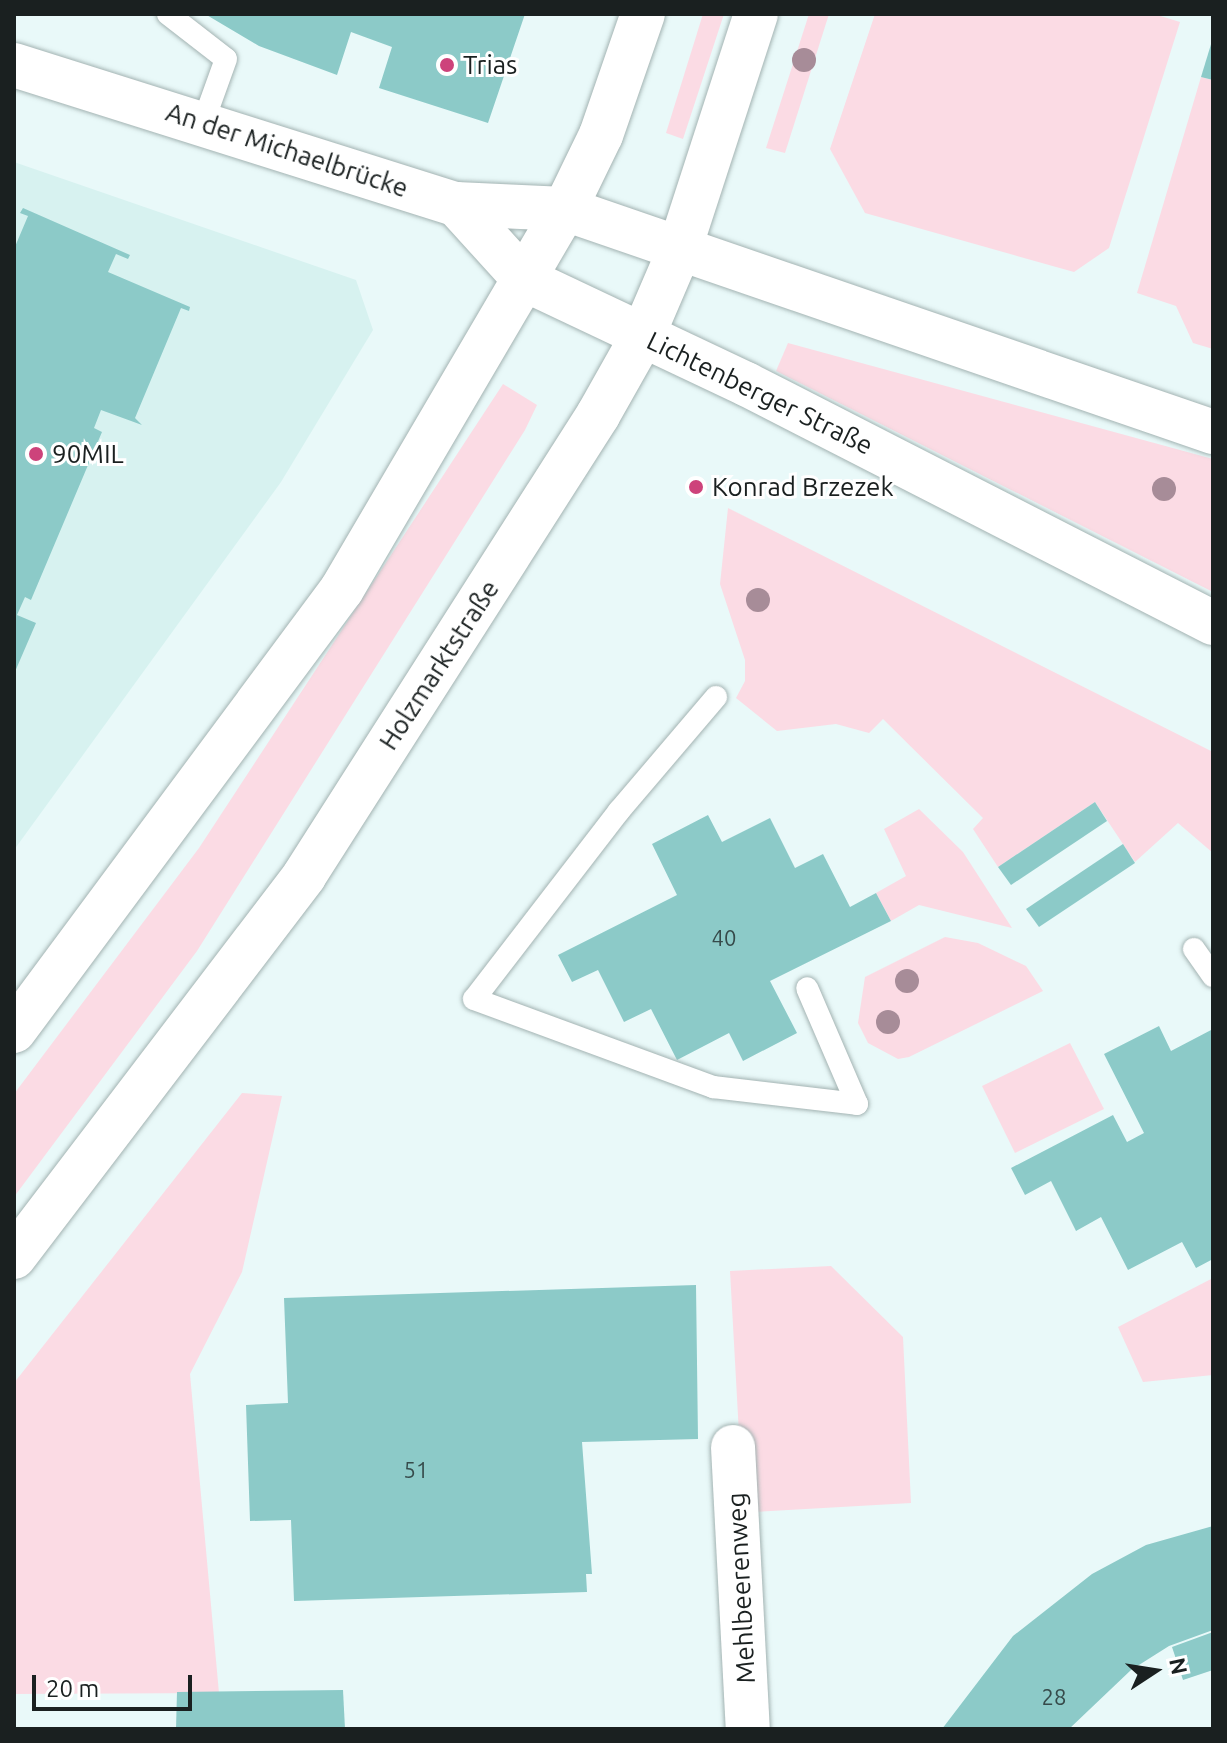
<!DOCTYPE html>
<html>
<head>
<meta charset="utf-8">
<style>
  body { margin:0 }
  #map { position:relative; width:1227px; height:1743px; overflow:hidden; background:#e9f9f9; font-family:Ubuntu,sans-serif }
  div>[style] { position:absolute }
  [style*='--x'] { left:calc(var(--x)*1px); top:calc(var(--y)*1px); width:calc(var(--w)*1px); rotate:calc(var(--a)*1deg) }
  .built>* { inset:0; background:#d7f2f0 }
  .green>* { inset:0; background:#fbdbe4 }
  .building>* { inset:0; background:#8ccac8 }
  .roads { filter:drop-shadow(0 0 2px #a3b3b2) drop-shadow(0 0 2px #a3b3b2) }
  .service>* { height:22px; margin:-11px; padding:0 11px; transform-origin:11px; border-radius:11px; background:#fff }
  .minor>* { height:44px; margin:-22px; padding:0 22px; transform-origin:22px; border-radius:22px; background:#fff }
  .tertiary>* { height:44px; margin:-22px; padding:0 22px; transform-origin:22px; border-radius:22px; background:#fff }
  .secondary>* { height:44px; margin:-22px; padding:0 22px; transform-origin:22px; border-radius:22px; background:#fff }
  .trees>* { width:24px; height:24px; margin:-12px; border-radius:50%; background:#a78c98 }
  .dots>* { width:22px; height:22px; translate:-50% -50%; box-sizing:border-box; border:4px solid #fff; border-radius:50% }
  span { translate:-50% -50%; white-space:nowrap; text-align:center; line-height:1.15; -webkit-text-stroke:6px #fff; paint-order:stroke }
  .number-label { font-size:22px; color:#364a4a }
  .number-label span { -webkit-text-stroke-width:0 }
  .poi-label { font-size:26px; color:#1a2020 }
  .left { translate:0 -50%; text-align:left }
  .street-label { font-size:26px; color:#1a2020 }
  .frame { position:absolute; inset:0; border:16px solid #1a2020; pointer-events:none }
  .north { position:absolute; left:1115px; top:1631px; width:80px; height:80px; -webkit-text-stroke:6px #fff; paint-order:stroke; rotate:78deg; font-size:22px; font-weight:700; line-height:32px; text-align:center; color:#1a2020 }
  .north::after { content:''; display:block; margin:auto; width:28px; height:36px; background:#1a2020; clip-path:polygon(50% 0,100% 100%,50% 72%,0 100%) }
  .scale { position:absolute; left:32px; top:1675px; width:160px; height:36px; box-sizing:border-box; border:4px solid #1a2020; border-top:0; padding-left:10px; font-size:24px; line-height:28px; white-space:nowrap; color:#1a2020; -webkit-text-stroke:6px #fff; paint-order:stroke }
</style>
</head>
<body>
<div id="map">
  <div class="built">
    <i style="clip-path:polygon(14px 162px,356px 280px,373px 330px,281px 482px,14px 850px)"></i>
  </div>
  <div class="green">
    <i style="clip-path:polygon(703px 14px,724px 14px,683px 139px,666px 133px)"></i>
    <i style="clip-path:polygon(809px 14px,829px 14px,785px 153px,766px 148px)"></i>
    <i style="clip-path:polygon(875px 14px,1154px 14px,1180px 22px,1109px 248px,1074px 272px,865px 213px,830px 149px)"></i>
    <i style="clip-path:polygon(1201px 77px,1213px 80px,1213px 349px,1193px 343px,1176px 306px,1137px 293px)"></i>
    <i style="clip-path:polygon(788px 343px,1213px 459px,1213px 592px,776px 371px)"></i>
    <i style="clip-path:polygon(503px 384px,537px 405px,525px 430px,197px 951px,14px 1197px,14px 1094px,199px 848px)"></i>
    <i style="clip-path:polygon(728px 508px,1213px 752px,1213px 853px,1178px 823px,1135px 862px,1095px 802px,998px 867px,973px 829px,983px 818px,883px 719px,869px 733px,836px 724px,777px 731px,736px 698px,745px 681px,745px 660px,720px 584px)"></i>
    <i style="clip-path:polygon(919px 809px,963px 852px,1012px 928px,919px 905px,891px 921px,876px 893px,906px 876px,884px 829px)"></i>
    <i style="clip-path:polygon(945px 937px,978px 943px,1026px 966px,1043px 991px,909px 1057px,898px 1059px,868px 1043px,858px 1023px,865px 977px)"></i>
    <i style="clip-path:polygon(1070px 1043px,1104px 1109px,1015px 1153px,982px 1086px)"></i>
    <i style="clip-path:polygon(242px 1093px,282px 1096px,242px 1272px,190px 1374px,219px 1693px,14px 1694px,14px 1383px)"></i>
    <i style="clip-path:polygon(831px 1266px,903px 1337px,911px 1503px,755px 1512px,751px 1434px,739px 1434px,730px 1271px)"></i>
    <i style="clip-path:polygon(1213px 1278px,1213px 1375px,1143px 1382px,1118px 1327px)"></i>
  </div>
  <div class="building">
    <i style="clip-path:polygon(205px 14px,525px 14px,488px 123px,379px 88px,392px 47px,351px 32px,337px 75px,259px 46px)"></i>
    <i style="clip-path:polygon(1212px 41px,1213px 41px,1213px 80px,1201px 77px)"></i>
    <i style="clip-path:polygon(23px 208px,130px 255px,128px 259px,116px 254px,108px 272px,190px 307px,189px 311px,181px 308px,135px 418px,142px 425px,101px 410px,94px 428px,102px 432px,31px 600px,25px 597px,17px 615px,36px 623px,14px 674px,14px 249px,28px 216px,20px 213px)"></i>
    <i style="clip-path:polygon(1095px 802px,1107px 821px,1011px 885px,998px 867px)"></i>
    <i style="clip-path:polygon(708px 815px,722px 842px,770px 818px,795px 868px,823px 854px,850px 907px,876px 893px,891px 921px,770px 981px,797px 1033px,743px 1061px,729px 1033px,677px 1060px,651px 1009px,624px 1022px,598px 970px,572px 982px,558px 955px,677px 895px,652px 844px)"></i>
    <i style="clip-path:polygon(1123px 844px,1135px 863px,1039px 927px,1026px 909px)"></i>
    <i style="clip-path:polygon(1159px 1026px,1171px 1051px,1213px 1029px,1213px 1259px,1196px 1268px,1182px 1242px,1128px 1270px,1101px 1217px,1076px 1231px,1051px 1181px,1025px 1195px,1011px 1168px,1113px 1115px,1127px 1142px,1144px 1133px,1104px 1054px)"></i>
    <i style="clip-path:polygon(696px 1285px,698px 1439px,582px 1442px,592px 1574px,586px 1574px,587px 1592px,294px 1601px,291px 1520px,250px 1521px,246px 1405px,288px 1403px,284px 1298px)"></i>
    <i style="clip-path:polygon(1213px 1526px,1213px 1630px,1169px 1646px,1131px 1670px,1069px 1729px,942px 1729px,1013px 1636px,1092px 1574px,1146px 1545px)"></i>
    <i style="clip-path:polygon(1213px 1632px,1213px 1670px,1183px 1680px,1172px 1647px)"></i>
    <i style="clip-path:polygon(343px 1690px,345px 1729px,176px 1729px,177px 1692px)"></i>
  </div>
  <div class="roads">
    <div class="service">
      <i style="--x:168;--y:14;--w:73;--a:37.8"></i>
      <i style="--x:226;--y:59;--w:68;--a:109.8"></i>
      <i style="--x:716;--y:697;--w:150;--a:130.4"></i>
      <i style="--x:619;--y:811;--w:237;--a:127.6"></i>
      <i style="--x:474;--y:999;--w:255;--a:20.2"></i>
      <i style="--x:713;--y:1087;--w:145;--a:6.7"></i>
      <i style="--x:857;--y:1104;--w:126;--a:-113.3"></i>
      <i style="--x:1194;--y:949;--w:33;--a:55"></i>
    </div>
    <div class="minor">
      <i style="--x:733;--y:1447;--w:282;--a:87"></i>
    </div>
    <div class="tertiary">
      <i style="--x:14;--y:65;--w:463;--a:17.5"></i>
    </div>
    <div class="secondary">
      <i style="--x:456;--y:204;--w:101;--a:47.8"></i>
      <i style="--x:524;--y:279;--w:246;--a:25.3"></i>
      <i style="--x:746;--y:384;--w:525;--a:27.1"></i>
      <i style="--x:456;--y:204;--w:109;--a:2.6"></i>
      <i style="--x:565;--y:209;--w:685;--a:18.99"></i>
      <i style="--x:14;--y:1031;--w:550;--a:-53.42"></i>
      <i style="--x:342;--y:589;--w:441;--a:-59.6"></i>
      <i style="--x:565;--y:209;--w:82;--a:-64.1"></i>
      <i style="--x:601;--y:135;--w:128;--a:-70.9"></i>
      <i style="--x:14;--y:1257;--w:479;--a:-52.7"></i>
      <i style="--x:304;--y:876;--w:547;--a:-57.47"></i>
      <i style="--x:598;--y:415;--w:92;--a:-60.6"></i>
      <i style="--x:643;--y:335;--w:91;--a:-66.8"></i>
      <i style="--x:679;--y:251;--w:249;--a:-72"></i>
    </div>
  </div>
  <div class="trees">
    <i style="left:804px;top:60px"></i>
    <i style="left:1164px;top:489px"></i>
    <i style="left:758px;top:600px"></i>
    <i style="left:907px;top:981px"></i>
    <i style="left:888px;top:1022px"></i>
  </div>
  <div class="dots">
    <i style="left:447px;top:65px;background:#cd437b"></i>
    <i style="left:36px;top:454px;background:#cd437b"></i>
    <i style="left:696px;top:487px;background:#cd437b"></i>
  </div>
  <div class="number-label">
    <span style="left:724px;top:938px">40</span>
    <span style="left:416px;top:1470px">51</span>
    <span style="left:1054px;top:1697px">28</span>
  </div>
  <div class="poi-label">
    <span class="left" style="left:463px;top:65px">Trias</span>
    <span class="left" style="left:52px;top:454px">90MIL</span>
    <span class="left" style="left:712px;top:487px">Konrad Brzezek</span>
  </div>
  <div class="street-label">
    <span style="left:287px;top:150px;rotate:18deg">An der Michaelbrücke</span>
    <span style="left:760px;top:393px;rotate:26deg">Lichtenberger Straße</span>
    <span style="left:439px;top:665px;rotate:-57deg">Holzmarktstraße</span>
    <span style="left:741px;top:1588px;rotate:-93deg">Mehlbeerenweg</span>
  </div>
  <div class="frame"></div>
  <div class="north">N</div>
  <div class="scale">20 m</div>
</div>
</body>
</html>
